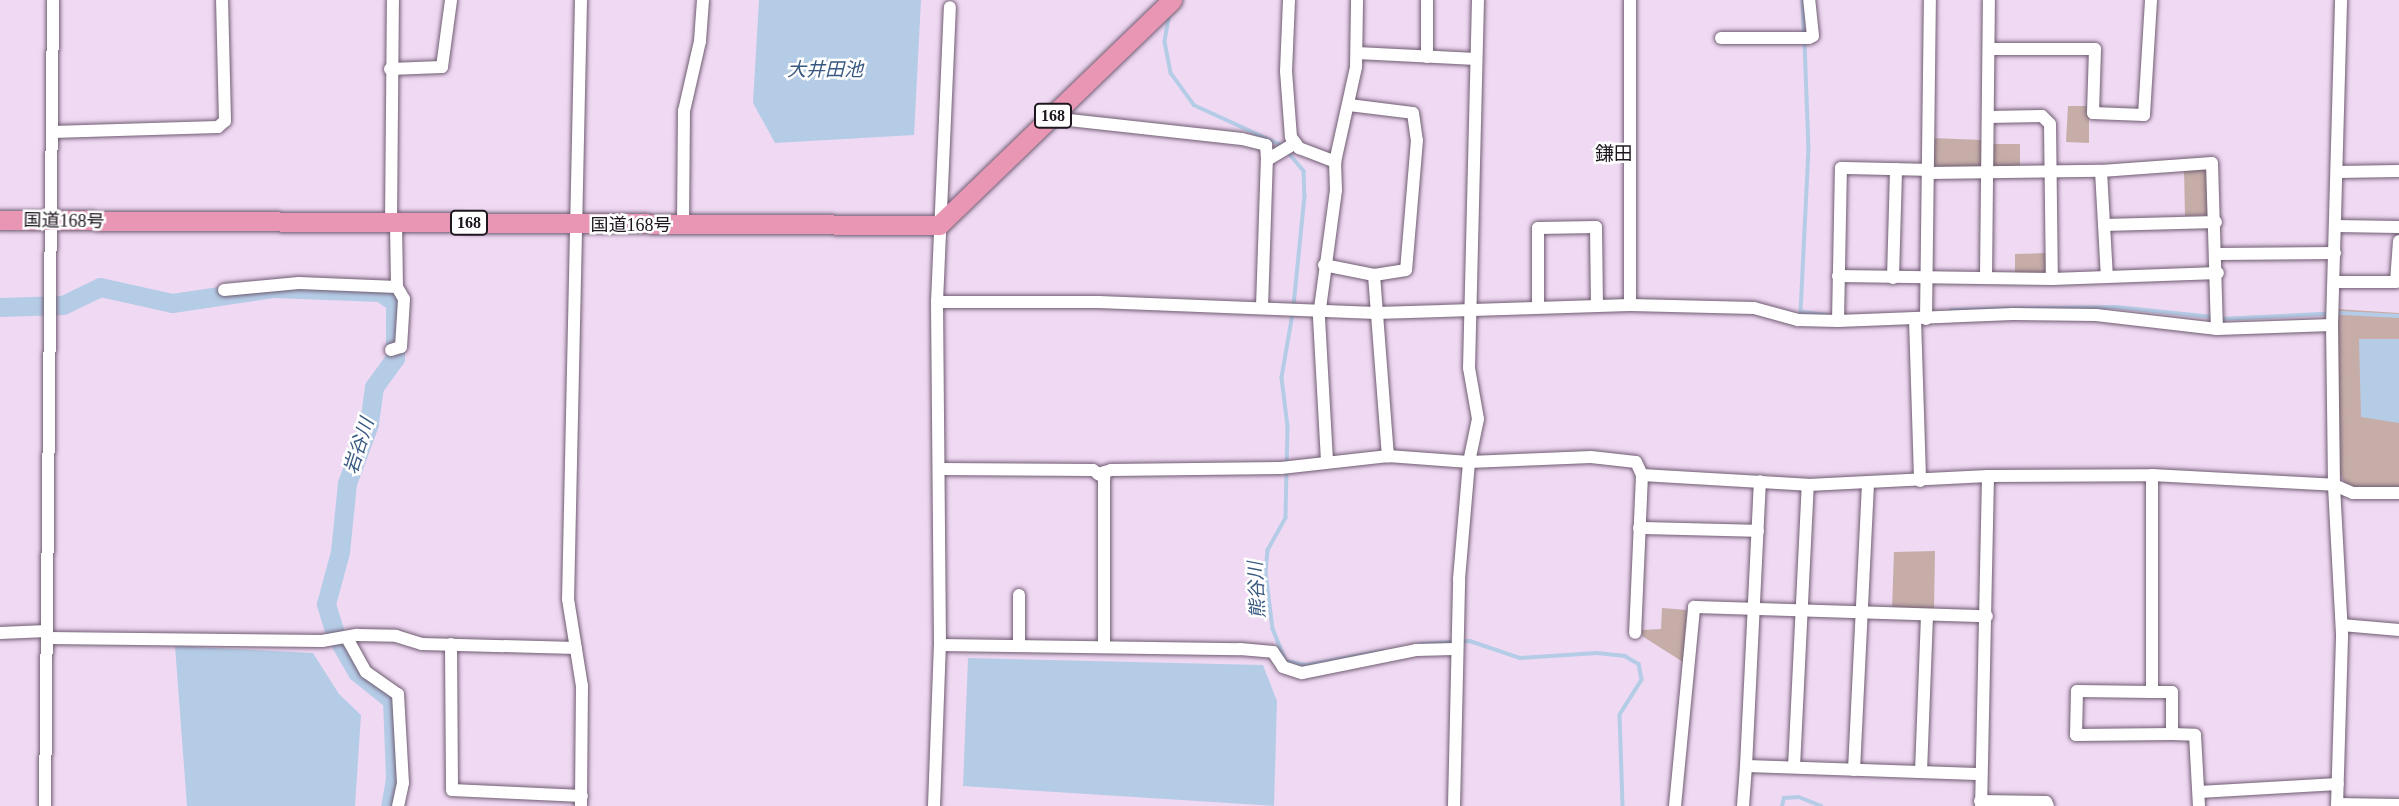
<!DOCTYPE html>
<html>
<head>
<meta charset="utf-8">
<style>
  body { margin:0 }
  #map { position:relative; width:2399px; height:806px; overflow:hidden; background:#f0d9f3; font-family:"Times New Roman","Noto Sans JP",serif }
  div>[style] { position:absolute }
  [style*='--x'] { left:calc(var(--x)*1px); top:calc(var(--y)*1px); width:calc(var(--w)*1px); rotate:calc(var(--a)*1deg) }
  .green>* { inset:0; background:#c6ada8 }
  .water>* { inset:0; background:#b5cce7 }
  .stream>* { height:3.5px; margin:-1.75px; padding:0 1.75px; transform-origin:1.75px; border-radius:1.75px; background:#b5cce7 }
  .river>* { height:19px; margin:-9.5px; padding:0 9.5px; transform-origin:9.5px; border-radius:9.5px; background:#b5cce7 }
  .roads { filter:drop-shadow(0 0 2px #6f5c72) drop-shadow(0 0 2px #6f5c72) }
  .minor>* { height:12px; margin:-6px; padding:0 6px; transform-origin:6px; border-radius:6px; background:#fff }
  .highway>* { height:19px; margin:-9.5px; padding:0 9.5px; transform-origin:9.5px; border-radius:9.5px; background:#e996b4 }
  span { translate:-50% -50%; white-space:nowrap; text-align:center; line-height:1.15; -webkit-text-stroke:5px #fff; paint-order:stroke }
  .shield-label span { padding:2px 5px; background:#fff; border:2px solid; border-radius:5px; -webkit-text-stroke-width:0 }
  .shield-label { font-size:16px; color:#1e161f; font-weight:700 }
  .street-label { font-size:18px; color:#1e161f }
  .water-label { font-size:19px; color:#385980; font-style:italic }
  .neighbourhood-label { font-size:19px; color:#1e161f }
</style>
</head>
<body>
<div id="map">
  <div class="green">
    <i style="clip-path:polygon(2068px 106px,2089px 106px,2089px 143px,2066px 142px)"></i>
    <i style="clip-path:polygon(1932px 138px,1982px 140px,1982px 168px,1932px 168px)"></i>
    <i style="clip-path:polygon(1989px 144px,2020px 144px,2020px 167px,1989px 167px)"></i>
    <i style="clip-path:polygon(2210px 166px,2213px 215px,2185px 216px,2184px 169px)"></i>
    <i style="clip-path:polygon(2047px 253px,2049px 276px,2015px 277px,2015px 254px)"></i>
    <i style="clip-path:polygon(2337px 309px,2399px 313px,2399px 489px,2356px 489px,2347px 486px,2338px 472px)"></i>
    <i style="clip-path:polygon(1935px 551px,1934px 610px,1892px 609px,1894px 552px)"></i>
    <i style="clip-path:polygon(1662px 608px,1687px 610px,1683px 662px,1642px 636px,1642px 630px,1661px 629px)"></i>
  </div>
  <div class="water">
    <i style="clip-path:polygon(759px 0,921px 0,914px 135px,775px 143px,753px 103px)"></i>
    <i style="clip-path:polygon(2359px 339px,2399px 339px,2399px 423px,2361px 417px)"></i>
    <i style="clip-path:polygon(175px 646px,313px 653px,339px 694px,361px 715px,355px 806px,187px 806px)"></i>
    <i style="clip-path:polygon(968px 658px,1263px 665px,1277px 701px,1274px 806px,963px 786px)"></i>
  </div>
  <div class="stream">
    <i style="--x:1803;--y:0;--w:35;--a:88"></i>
    <i style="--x:1170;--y:13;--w:29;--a:100"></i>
    <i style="--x:1165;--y:42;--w:32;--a:79"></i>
    <i style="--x:1171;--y:73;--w:39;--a:54"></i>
    <i style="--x:1194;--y:105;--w:98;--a:24.7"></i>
    <i style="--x:1805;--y:42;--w:107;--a:87.9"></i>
    <i style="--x:1809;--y:149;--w:163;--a:92.8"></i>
    <i style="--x:1801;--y:312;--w:27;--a:6"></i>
    <i style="--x:1288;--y:152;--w:25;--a:50"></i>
    <i style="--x:1304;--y:171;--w:25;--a:88"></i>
    <i style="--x:1305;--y:196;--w:111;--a:95.7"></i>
    <i style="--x:1951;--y:310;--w:165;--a:-1"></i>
    <i style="--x:2116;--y:307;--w:97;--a:5.9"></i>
    <i style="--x:1293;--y:314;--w:65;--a:99.8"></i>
    <i style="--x:1282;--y:378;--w:49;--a:83"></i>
    <i style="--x:1288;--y:427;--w:91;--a:91.3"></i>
    <i style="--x:1286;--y:518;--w:37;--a:119"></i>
    <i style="--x:1268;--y:550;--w:23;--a:95"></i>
    <i style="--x:1266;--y:573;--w:56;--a:82.9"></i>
    <i style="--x:1273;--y:629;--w:35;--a:68"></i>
    <i style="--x:1286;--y:661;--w:21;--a:11"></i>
    <i style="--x:1307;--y:665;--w:77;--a:-10.4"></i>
    <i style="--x:2220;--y:319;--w:122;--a:-2.8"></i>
    <i style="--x:2342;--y:313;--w:57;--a:3"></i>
    <i style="--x:1421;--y:644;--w:49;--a:-3.5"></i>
    <i style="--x:1470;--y:641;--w:53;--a:18.8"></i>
    <i style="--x:1520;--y:658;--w:77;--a:-3.7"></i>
    <i style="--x:1597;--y:653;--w:28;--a:6"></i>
    <i style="--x:1625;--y:656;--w:16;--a:30"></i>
    <i style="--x:1639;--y:664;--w:16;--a:79"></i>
    <i style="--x:1642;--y:680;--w:41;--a:122.2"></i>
    <i style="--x:1620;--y:715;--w:91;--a:88.1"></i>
    <i style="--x:1782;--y:806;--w:8;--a:-76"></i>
    <i style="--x:1784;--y:798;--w:15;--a:-4"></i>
    <i style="--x:1799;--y:797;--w:24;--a:22"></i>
  </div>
  <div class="river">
    <i style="--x:0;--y:307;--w:63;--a:-1.8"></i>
    <i style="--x:63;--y:305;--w:41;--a:-25.9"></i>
    <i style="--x:100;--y:287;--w:74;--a:12.5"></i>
    <i style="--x:172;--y:303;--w:103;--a:-8.4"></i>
    <i style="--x:274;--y:288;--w:106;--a:2.2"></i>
    <i style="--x:380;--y:292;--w:18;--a:34"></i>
    <i style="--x:395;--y:302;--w:56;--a:90"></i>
    <i style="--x:395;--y:358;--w:36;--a:126"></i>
    <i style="--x:374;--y:387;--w:37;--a:98"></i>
    <i style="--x:369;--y:424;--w:63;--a:110.4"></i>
    <i style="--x:347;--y:483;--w:69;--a:95.8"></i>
    <i style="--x:340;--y:552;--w:54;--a:105.1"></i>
    <i style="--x:326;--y:604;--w:31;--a:73"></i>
    <i style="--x:335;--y:634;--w:44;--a:59.9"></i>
    <i style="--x:357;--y:672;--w:45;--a:38.7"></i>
    <i style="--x:392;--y:700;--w:79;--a:87.8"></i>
    <i style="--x:395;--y:779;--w:27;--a:100"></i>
  </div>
  <div class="roads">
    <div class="minor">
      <i style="--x:581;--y:0;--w:599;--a:91.24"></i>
      <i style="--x:568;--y:599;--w:88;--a:80.9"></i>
      <i style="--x:582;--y:686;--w:120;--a:90.5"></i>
      <i style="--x:1289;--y:0;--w:71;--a:92.4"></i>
      <i style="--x:1286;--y:71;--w:66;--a:85.7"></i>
      <i style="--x:1291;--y:137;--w:14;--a:54"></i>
      <i style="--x:1299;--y:148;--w:39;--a:21"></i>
      <i style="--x:1427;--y:0;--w:57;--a:90"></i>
      <i style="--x:1721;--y:38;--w:88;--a:0"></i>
      <i style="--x:1809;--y:38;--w:4;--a:-27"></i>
      <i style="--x:1813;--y:36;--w:36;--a:-96"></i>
      <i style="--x:1989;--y:49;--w:106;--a:0"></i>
      <i style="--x:2095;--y:49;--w:64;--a:91.8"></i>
      <i style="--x:2093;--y:113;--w:51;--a:2.2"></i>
      <i style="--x:2144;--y:115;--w:115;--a:-86.5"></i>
      <i style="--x:1357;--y:53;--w:119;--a:2.9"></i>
      <i style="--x:390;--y:69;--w:52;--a:-2.2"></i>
      <i style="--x:442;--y:67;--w:68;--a:-82.3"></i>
      <i style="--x:1349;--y:105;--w:64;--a:7.1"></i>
      <i style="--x:1413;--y:113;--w:27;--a:82"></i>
      <i style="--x:1417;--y:140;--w:130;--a:94.8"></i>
      <i style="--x:1406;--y:270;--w:32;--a:171"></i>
      <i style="--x:1988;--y:117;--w:54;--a:-1.1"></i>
      <i style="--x:2042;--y:116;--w:11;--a:45"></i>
      <i style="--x:2050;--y:124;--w:155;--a:89.3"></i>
      <i style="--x:1051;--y:118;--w:192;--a:6.3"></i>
      <i style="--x:1242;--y:139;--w:25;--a:14"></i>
      <i style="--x:1266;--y:145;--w:15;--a:86"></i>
      <i style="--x:52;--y:132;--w:166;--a:-1.7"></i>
      <i style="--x:218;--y:127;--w:9;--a:-41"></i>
      <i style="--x:225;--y:121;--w:121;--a:-91.4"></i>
      <i style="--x:2101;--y:171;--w:106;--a:86.8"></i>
      <i style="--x:2337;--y:172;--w:62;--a:-0.9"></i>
      <i style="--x:1927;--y:173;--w:174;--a:-0.7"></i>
      <i style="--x:2101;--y:171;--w:111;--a:-4.1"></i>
      <i style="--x:2212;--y:163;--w:166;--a:88.3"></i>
      <i style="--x:391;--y:222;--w:222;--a:-89.5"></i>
      <i style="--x:683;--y:225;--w:114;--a:-89.5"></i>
      <i style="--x:684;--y:111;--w:72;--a:-77.1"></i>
      <i style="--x:700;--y:41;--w:41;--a:-85.8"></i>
      <i style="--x:2104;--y:225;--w:112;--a:-1.5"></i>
      <i style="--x:2335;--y:226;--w:64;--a:0.9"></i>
      <i style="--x:2217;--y:254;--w:118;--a:-0.5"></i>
      <i style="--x:1324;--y:265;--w:51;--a:11.3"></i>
      <i style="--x:1374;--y:275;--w:182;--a:85.6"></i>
      <i style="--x:1388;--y:456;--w:81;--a:4.2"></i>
      <i style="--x:1469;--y:462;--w:122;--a:-2.3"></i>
      <i style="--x:1591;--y:457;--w:45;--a:6.3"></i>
      <i style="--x:1636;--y:462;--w:14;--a:65"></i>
      <i style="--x:1642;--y:475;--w:158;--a:92.5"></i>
      <i style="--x:1838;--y:276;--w:214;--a:0.8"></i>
      <i style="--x:2052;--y:279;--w:166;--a:-2.1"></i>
      <i style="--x:1893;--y:278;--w:109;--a:-88.4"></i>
      <i style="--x:1986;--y:278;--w:278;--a:-89.4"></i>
      <i style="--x:2334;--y:282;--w:62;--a:0"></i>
      <i style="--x:2396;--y:282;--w:41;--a:-85.8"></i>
      <i style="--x:224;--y:290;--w:75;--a:-5.3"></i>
      <i style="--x:299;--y:283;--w:98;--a:2.3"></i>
      <i style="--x:937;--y:302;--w:162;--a:0"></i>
      <i style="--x:1099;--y:302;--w:277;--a:2.3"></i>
      <i style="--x:1376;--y:313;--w:254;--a:-1.8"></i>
      <i style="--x:1630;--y:305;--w:124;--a:1.4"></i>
      <i style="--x:1754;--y:308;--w:46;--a:15.3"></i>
      <i style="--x:1798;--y:320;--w:40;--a:1.4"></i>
      <i style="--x:1838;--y:321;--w:175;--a:-2.3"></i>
      <i style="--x:2013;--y:314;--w:83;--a:0.7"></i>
      <i style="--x:2096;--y:315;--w:122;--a:6.6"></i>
      <i style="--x:2217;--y:329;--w:115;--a:-2"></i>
      <i style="--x:1630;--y:305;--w:305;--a:-90"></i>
      <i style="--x:1538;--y:306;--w:78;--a:-90"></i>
      <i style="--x:1538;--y:228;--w:58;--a:-1"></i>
      <i style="--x:1596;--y:227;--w:78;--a:89.3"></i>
      <i style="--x:1262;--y:307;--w:147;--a:-88.1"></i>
      <i style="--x:1267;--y:160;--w:33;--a:-31"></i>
      <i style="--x:1915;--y:319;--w:162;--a:88.2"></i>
      <i style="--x:1926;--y:319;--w:319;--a:-89.3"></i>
      <i style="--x:1838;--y:321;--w:153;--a:-88.9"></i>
      <i style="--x:1841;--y:168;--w:86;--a:1.3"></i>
      <i style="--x:391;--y:350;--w:10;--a:-17"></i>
      <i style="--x:401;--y:347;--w:48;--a:-86.4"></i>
      <i style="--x:404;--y:299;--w:14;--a:-120"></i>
      <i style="--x:397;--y:287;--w:65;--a:-90.9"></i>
      <i style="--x:1327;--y:461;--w:145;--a:-93.2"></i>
      <i style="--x:1319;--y:316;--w:127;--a:-82.3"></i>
      <i style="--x:1336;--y:190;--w:28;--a:-92"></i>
      <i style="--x:1335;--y:162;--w:97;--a:-77.5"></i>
      <i style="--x:1356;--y:67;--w:67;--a:-89.1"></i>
      <i style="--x:939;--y:469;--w:154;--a:0.4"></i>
      <i style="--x:1093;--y:470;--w:14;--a:36"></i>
      <i style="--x:1104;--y:478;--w:167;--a:90"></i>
      <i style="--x:1098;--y:474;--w:14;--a:-17"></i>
      <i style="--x:1111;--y:470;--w:170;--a:-0.7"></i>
      <i style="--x:1281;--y:468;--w:108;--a:-6.4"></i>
      <i style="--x:1642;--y:475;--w:166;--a:3.4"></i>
      <i style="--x:1808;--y:485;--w:180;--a:-2.9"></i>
      <i style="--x:1988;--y:476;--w:330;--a:91.2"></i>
      <i style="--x:2152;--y:475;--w:217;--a:90"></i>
      <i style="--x:2152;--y:692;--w:20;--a:0"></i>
      <i style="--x:2172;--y:692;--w:42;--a:90"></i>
      <i style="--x:2172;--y:734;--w:23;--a:2"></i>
      <i style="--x:2195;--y:735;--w:71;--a:86.8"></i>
      <i style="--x:1988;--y:476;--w:164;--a:-0.3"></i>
      <i style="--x:2152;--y:475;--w:182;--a:3.1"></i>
      <i style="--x:2334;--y:485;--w:21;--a:23"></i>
      <i style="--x:2353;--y:493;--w:46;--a:0"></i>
      <i style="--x:1639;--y:528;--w:119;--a:1.4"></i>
      <i style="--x:2342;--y:625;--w:57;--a:5"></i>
      <i style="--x:0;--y:633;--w:47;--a:-2.4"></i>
      <i style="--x:47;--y:638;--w:275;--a:0.6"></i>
      <i style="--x:322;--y:641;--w:36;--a:-10"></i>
      <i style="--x:357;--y:635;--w:39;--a:1"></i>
      <i style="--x:396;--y:636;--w:27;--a:17"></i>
      <i style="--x:422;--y:644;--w:154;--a:1.5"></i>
      <i style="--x:347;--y:638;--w:39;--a:61"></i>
      <i style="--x:366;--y:672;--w:39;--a:35"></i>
      <i style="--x:398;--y:694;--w:89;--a:86.8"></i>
      <i style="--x:403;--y:783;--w:24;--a:102"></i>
      <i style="--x:451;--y:644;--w:146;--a:89.6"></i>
      <i style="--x:452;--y:790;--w:130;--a:2.6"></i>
      <i style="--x:940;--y:645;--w:300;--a:0.8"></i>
      <i style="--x:1240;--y:649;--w:33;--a:5"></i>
      <i style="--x:1273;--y:652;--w:18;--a:56"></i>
      <i style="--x:1283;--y:667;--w:20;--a:18"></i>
      <i style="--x:1302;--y:673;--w:116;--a:-11.4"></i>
      <i style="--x:1416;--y:650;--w:40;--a:-1.4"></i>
      <i style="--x:1019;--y:646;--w:51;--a:-90"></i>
      <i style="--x:2152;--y:692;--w:75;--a:-179.2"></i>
      <i style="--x:2077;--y:691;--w:44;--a:91.3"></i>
      <i style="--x:2076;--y:735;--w:96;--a:-0.6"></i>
      <i style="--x:1746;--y:766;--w:285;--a:-87.2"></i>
      <i style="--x:1794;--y:767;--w:282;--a:-87.2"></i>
      <i style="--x:1854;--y:770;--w:285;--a:-87.2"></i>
      <i style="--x:1921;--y:772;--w:157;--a:-87.8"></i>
      <i style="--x:2199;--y:792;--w:139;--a:-3.3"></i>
      <i style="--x:1980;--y:801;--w:66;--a:0.9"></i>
      <i style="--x:2046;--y:802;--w:4;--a:63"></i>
      <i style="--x:2337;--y:804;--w:62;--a:0.9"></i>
      <i style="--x:45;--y:806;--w:806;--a:-89.43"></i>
      <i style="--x:934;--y:806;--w:161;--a:-87.9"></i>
      <i style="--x:940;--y:645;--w:343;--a:-90.5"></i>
      <i style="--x:937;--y:302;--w:295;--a:-87.5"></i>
      <i style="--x:1454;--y:806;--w:227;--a:-88.7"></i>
      <i style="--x:1459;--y:579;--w:117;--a:-85.1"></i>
      <i style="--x:1469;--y:462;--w:44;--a:-78.2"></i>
      <i style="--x:1478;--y:419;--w:52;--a:-100"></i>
      <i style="--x:1469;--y:368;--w:368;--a:-88.6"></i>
      <i style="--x:1675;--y:806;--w:200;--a:-84.5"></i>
      <i style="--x:1694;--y:607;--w:293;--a:1.8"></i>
      <i style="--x:1743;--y:806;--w:40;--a:-85.7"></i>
      <i style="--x:1746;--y:766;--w:232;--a:2"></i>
      <i style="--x:2337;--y:806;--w:172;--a:-88.3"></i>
      <i style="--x:2342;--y:634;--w:149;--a:-93.1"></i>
      <i style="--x:2334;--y:485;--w:160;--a:-90.7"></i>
      <i style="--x:2332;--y:325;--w:325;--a:-88.4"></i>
    </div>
    <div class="highway">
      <i style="--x:0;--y:220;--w:939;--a:0.31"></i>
      <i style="--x:939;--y:225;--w:324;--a:-44"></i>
    </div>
  </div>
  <div class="shield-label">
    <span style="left:1053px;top:116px">168</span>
    <span style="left:469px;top:223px">168</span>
  </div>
  <div class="street-label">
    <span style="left:64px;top:221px;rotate:1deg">国道168号</span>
    <span style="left:631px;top:225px">国道168号</span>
  </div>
  <div class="water-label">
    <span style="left:825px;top:70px">大井田池</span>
    <span style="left:359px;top:446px;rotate:-72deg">岩谷川</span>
    <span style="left:1257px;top:590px;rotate:-93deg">熊谷川</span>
  </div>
  <div class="neighbourhood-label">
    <span style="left:1614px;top:154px">鎌田</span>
  </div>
</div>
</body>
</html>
